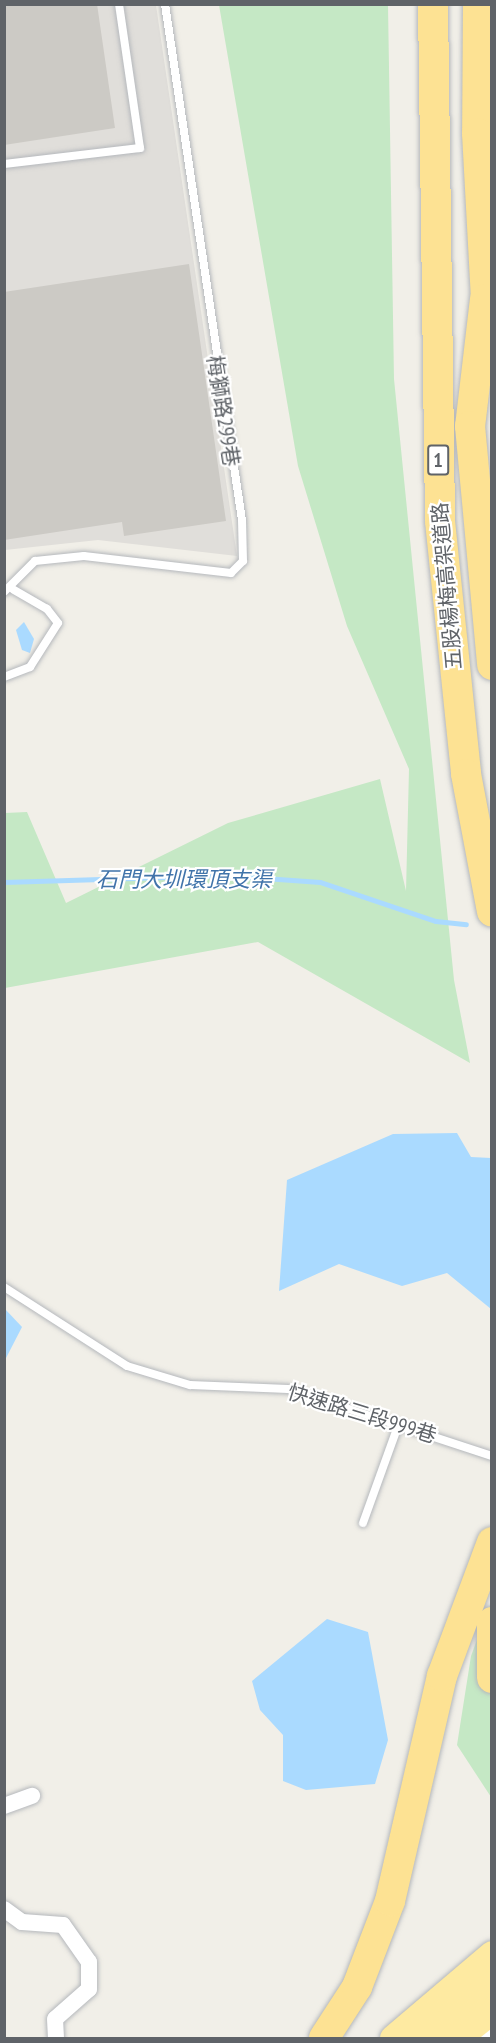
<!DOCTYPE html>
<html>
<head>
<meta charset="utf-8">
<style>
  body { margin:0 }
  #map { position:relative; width:496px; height:2043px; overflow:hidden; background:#f1efe8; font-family:"PT Sans Narrow","Noto Sans TC",sans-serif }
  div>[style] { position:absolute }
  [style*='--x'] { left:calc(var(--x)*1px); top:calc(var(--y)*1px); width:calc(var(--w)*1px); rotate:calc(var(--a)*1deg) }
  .industrial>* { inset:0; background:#e0deda }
  .green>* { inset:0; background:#c5e8c5 }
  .water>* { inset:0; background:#aadaff }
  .stream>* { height:4.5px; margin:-2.25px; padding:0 2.25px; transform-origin:2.25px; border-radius:2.25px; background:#aadaff }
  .building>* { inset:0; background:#cccac5 }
  .roads { filter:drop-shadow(0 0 2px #b5b8bc) drop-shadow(0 0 2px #b5b8bc) }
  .service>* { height:8px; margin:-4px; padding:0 4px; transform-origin:4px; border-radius:4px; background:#fff }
  .minor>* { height:16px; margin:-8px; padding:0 8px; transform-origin:8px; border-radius:8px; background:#fff }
  .tertiary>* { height:21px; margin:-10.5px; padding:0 10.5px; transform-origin:10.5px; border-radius:10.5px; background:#fff }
  .trunk>* { height:27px; margin:-13.5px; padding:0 13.5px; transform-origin:13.5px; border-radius:13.5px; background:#feeaa1 }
  .motorway>* { height:30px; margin:-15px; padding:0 15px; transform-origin:15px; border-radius:15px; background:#fde293 }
  span { translate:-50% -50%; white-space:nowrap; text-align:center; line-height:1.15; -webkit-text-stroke:4.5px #fff; paint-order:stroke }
  .shield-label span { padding:2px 4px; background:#fff; border:2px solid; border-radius:4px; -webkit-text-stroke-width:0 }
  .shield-label { font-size:20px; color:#5f6368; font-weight:700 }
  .street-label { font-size:21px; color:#5f6368 }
  .water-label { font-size:22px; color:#4174aa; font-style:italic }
  .frame { position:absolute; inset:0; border:6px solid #5f6368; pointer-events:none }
</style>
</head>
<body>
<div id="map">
  <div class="industrial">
    <i style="clip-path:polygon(4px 5px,156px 5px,237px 556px,98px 540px,5px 550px)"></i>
  </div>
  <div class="green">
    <i style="clip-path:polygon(219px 5px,388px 5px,394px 379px,454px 980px,470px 1063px,258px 942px,5px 988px,5px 813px,27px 812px,66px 903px,228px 823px,380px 779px,406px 891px,409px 769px,347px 626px,298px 466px)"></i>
    <i style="clip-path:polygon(491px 1603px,491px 1797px,457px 1745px,471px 1656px)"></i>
  </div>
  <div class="water">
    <i style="clip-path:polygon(24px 622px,34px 639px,30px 653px,22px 650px,16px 630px)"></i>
    <i style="clip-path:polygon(457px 1133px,471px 1157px,491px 1158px,491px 1309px,447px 1273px,402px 1286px,339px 1264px,279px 1291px,287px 1180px,393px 1134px)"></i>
    <i style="clip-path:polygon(5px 1309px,22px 1327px,5px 1360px)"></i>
    <i style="clip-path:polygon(327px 1619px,368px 1632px,388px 1740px,375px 1784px,306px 1790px,283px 1781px,283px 1735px,260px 1710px,252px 1681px)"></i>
  </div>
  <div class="stream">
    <i style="--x:4;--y:882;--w:218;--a:-1.8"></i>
    <i style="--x:222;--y:875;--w:98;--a:4.1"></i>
    <i style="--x:320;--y:882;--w:122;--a:18.6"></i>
    <i style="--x:436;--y:921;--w:30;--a:6"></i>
  </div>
  <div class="building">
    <i style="clip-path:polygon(4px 4px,97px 4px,115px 128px,4px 145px)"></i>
    <i style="clip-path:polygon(189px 264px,226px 521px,124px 536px,122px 522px,4px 540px,4px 292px)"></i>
  </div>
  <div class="roads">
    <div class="service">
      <i style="--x:4;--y:164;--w:137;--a:-6.7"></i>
      <i style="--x:140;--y:148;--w:146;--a:-98.3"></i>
      <i style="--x:4;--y:592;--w:44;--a:-45"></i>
      <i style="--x:35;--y:561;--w:49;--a:-5.8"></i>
      <i style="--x:84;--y:556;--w:148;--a:6.6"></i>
      <i style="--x:231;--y:573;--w:17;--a:-45"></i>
      <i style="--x:243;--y:561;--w:41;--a:-91.4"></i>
      <i style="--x:242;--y:520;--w:522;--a:-98.49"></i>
      <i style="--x:4;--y:677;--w:28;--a:-21"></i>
      <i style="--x:30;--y:667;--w:52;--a:-57.5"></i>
      <i style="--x:58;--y:623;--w:18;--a:-128"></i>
      <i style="--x:47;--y:609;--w:39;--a:-150"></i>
      <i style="--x:4;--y:1287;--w:146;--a:32.7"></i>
      <i style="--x:127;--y:1366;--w:66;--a:16.8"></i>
      <i style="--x:190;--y:1385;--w:98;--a:2.3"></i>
      <i style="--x:288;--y:1389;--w:215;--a:18.2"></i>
      <i style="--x:363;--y:1523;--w:103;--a:-70.2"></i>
    </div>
    <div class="minor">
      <i style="--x:4;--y:1806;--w:30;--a:-20"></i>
      <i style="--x:4;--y:1909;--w:22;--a:36"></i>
      <i style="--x:22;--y:1922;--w:41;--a:4.2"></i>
      <i style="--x:63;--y:1925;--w:45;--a:54.9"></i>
      <i style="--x:89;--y:1962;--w:27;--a:90"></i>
      <i style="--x:89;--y:1989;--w:45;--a:138.6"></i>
      <i style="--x:55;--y:2019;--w:19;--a:87"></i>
    </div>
    <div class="tertiary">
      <i style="--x:489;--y:2038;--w:3;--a:-18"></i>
    </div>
    <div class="trunk">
      <i style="--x:393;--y:2038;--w:130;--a:-40.3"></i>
      <i style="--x:427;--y:2038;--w:85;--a:-40.2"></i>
      <i style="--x:457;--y:2038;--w:45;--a:-38.7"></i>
    </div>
    <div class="motorway">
      <i style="--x:433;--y:4;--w:517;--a:89.22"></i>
      <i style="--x:440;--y:521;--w:254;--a:84.1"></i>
      <i style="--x:466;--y:774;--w:140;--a:79.3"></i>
      <i style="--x:478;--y:4;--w:129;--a:90.4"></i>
      <i style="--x:477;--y:133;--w:186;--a:86.9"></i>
      <i style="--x:485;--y:299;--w:128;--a:96.7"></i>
      <i style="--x:470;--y:426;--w:240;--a:84.7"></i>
      <i style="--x:492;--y:1622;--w:56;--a:90"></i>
      <i style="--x:324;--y:2038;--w:61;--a:-57.1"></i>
      <i style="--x:357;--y:1987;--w:92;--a:-69"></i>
      <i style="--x:390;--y:1901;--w:231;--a:-77"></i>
      <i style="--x:442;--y:1676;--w:143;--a:-69.5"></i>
    </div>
  </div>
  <div class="shield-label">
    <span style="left:438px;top:460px">1</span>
  </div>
  <div class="street-label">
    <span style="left:223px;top:411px;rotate:81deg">梅獅路299巷</span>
    <span style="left:447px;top:586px;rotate:-95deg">五股楊梅高架道路</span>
    <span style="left:362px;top:1414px;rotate:17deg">快速路三段999巷</span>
  </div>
  <div class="water-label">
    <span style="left:184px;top:880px">石門大圳環頂支渠</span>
  </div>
  <div class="frame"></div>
</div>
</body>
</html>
